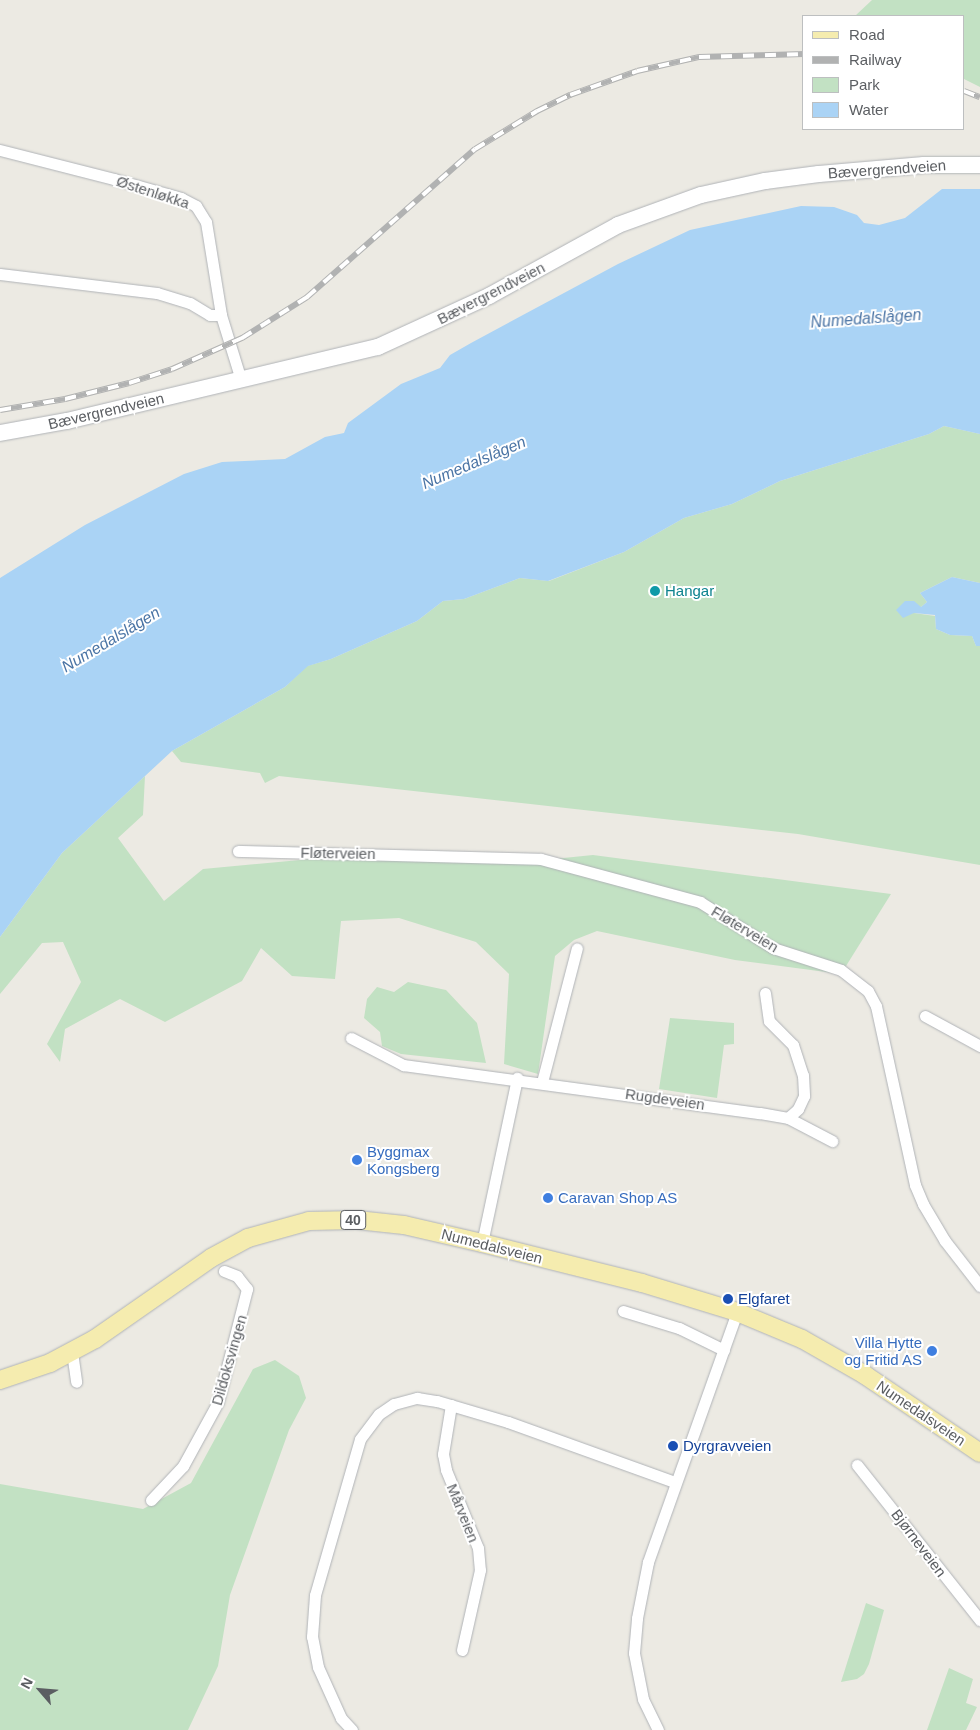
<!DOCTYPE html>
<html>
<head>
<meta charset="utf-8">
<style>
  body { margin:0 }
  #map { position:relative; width:980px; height:1730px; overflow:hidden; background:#eceae3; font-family:Arial,sans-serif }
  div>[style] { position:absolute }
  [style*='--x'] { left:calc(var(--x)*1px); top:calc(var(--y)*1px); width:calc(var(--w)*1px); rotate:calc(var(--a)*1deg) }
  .green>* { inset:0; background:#c2e1c3 }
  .water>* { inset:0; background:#aad3f5 }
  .roads { filter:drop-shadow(0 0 1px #b0b3b7) drop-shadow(0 0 1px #b0b3b7) }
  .street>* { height:11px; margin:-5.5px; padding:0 5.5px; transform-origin:5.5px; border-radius:5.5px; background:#fff }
  .secondary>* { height:16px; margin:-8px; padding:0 8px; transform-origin:8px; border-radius:8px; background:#fff }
  .primary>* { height:18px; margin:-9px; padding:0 9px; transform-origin:9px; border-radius:9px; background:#f5ecaf }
  .rail>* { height:5.5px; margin-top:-2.75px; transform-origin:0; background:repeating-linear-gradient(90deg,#fff 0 11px,#b1b2b2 0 22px); box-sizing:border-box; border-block:1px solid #b1b2b2 }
  .dots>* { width:14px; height:14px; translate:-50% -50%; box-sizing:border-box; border:2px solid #fff; border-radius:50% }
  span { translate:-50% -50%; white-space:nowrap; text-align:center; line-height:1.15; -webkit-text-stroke:4px #fff; paint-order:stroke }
  .shield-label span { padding:1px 4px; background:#fff; border:1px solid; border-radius:4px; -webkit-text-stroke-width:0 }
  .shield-label { font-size:14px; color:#5b5e62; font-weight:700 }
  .street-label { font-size:15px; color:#5b5e62 }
  .culture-label { font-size:15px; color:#0d838f }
  .left { translate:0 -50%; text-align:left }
  .shop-label { font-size:15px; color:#366cbe }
  .right { translate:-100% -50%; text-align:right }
  .transit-label { font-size:15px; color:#164399 }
  .water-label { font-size:16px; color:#4a74a5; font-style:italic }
  .legend { position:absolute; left:802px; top:15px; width:162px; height:115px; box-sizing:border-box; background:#fff; border:1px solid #bdbfc0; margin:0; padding:6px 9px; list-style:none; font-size:15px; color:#5b5e62 }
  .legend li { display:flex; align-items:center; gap:10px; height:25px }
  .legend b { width:25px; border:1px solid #bdbfc0 }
  .north { position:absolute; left:15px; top:1665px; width:50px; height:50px; -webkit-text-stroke:4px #fff; paint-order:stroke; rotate:297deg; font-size:14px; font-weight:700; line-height:20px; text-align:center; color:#5b5e62 }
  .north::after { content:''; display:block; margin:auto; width:18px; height:22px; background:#5b5e62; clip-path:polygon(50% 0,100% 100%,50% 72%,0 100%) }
</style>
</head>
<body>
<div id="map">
  <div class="green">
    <i style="clip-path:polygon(872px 0,980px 0,980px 87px,964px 79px,964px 16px,855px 16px)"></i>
    <i style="clip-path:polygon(944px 426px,980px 434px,980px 583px,952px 577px,920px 593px,927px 602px,914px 613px,935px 616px,936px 629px,950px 635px,972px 636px,976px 646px,980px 646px,980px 865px,798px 834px,279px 776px,265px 783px,260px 773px,181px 762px,172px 751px,285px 687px,307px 666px,331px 659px,417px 621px,443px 601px,464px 599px,520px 578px,549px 581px,624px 552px,684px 518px,732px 504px,780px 481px,929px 434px)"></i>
    <i style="clip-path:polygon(145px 776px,143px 815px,118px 838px,164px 901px,203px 869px,333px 857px,524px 862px,593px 855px,891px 894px,841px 974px,735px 960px,597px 931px,574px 940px,555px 956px,538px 1074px,504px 1064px,509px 974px,476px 942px,399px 918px,341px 921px,335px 979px,292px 976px,261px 948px,242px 981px,165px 1022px,120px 999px,65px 1029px,60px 1062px,47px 1044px,81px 982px,63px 942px,42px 943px,0 994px,0 937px,62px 853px)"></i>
    <i style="clip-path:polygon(408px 982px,446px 990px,477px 1023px,486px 1063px,401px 1054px,382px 1046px,380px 1032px,364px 1018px,367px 999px,377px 987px,394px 992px)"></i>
    <i style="clip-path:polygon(670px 1018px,734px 1023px,734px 1044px,724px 1045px,717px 1098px,659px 1089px)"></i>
    <i style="clip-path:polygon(275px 1360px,299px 1376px,306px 1398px,289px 1430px,230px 1595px,218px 1666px,188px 1730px,0 1730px,0 1484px,143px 1509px,191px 1483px,253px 1369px)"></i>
    <i style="clip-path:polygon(866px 1603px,884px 1610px,869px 1664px,864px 1674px,857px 1679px,841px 1682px)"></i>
    <i style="clip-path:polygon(949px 1668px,973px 1679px,966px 1703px,977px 1707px,966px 1730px,927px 1730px)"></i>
  </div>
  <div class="water">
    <i style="clip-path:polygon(942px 189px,980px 189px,980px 434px,944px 426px,929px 434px,780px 481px,732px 504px,684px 518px,624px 552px,548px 581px,520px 578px,464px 599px,443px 601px,417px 621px,331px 659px,308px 666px,285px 687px,172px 751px,62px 853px,0 937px,0 578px,85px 525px,184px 474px,222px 462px,285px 459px,325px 437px,344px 433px,348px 423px,401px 384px,440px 368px,450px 355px,471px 343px,618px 264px,690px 230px,801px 206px,834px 207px,857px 215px,864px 223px,879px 225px,905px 218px)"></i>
    <i style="clip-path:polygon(952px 577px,980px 583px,980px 646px,976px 646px,972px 636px,950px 635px,936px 629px,935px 615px,914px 613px,903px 618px,896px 610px,905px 601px,914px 601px,921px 607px,927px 602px,920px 593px)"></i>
  </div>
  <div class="roads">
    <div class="street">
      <i style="--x:0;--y:150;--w:118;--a:14.3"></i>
      <i style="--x:114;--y:179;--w:70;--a:15.8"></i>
      <i style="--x:181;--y:198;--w:17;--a:28"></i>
      <i style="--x:196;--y:206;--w:19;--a:58"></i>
      <i style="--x:206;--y:222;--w:94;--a:80.8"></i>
      <i style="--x:221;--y:315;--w:68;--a:72.9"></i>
      <i style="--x:0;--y:274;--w:158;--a:6.9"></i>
      <i style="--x:157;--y:293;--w:34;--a:17"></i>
      <i style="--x:190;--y:303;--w:23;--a:31"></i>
      <i style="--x:210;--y:315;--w:11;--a:0"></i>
      <i style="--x:238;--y:851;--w:303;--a:1.5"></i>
      <i style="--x:541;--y:859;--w:165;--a:15.1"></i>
      <i style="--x:700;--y:902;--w:86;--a:32.2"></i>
      <i style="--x:773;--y:948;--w:71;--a:17.9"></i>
      <i style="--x:841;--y:970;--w:34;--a:38"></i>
      <i style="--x:868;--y:991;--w:17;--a:62"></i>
      <i style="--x:876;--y:1006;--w:183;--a:77.7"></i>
      <i style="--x:915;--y:1185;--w:21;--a:67"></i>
      <i style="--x:923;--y:1204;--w:43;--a:59.3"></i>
      <i style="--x:945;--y:1241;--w:57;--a:52.1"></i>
      <i style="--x:765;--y:993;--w:28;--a:82"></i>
      <i style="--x:769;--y:1021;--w:34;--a:45"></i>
      <i style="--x:793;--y:1045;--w:32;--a:72"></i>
      <i style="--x:803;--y:1075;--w:21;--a:87"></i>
      <i style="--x:804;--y:1096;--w:14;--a:115"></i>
      <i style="--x:798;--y:1109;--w:13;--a:138"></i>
      <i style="--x:925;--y:1016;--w:63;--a:28.6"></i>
      <i style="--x:351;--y:1038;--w:59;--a:27.4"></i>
      <i style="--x:403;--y:1065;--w:360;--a:7.7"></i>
      <i style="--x:760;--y:1113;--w:28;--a:10"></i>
      <i style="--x:788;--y:1118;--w:50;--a:27.6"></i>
      <i style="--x:542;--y:1082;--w:138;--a:-75.4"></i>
      <i style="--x:482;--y:1243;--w:169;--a:-78"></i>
      <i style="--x:623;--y:1311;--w:59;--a:16.9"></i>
      <i style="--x:679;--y:1328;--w:50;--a:26.1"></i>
      <i style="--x:72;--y:1352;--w:30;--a:82"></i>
      <i style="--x:451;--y:1405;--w:50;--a:99.3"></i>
      <i style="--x:443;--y:1454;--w:16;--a:79"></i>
      <i style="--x:446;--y:1470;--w:84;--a:67.7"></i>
      <i style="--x:478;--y:1548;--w:22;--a:85"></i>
      <i style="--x:480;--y:1570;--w:82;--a:102.7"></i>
      <i style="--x:857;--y:1465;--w:198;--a:51.6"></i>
      <i style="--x:151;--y:1500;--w:47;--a:-46.7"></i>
      <i style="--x:183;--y:1466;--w:73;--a:-61.3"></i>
      <i style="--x:218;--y:1402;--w:117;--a:-75.6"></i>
      <i style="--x:247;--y:1289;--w:16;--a:-128"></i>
      <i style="--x:237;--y:1276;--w:14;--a:-159"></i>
      <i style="--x:352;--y:1730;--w:16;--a:-133"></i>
      <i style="--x:341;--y:1718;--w:56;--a:-114.3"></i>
      <i style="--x:318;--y:1667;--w:31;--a:-101"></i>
      <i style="--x:312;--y:1637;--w:42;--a:-85.9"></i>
      <i style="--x:315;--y:1595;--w:162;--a:-73.9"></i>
      <i style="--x:360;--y:1439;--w:31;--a:-53"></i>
      <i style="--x:379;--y:1414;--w:18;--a:-34"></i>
      <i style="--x:394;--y:1404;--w:24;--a:-15"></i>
      <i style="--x:417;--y:1398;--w:20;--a:9"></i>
      <i style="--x:437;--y:1401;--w:74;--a:16.5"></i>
      <i style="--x:508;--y:1422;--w:177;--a:19.8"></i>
      <i style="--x:658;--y:1730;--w:34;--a:-116"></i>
      <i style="--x:643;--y:1699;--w:47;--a:-101.1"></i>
      <i style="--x:634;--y:1653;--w:35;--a:-85"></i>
      <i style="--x:637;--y:1618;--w:57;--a:-78.9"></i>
      <i style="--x:648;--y:1562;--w:265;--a:-70.4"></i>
    </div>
    <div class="secondary">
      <i style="--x:0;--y:433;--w:68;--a:-10.2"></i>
      <i style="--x:67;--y:421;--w:320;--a:-13.4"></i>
      <i style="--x:378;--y:347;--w:122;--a:-24.7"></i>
      <i style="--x:489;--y:296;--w:147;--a:-28.8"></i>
      <i style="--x:618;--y:225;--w:88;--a:-19.9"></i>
      <i style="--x:701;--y:195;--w:66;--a:-12.3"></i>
      <i style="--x:765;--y:181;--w:54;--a:-7.4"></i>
      <i style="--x:819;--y:174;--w:105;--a:-4.9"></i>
      <i style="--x:924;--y:165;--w:56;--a:0"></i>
    </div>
    <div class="primary">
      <i style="--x:0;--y:1380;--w:53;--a:-18.8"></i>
      <i style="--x:50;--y:1363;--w:51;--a:-28.1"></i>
      <i style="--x:95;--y:1339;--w:141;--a:-34.9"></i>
      <i style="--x:211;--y:1258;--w:42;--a:-28.4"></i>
      <i style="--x:248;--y:1238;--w:63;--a:-15.6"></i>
      <i style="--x:309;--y:1221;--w:48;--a:-1.2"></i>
      <i style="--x:357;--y:1220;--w:47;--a:6.1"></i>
      <i style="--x:404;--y:1225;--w:80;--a:13"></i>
      <i style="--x:482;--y:1243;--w:165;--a:14"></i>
      <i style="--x:642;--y:1283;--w:99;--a:17"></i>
      <i style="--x:737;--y:1312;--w:70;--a:22.6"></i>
      <i style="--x:802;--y:1339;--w:73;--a:29.7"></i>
      <i style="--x:865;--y:1375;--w:139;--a:34.1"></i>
    </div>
  </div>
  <div class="rail">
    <i style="--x:964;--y:91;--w:17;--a:21"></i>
    <i style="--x:0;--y:410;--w:66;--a:-9.6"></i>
    <i style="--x:65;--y:399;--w:66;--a:-14"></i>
    <i style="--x:129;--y:383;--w:45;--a:-18"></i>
    <i style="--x:172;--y:369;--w:77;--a:-23.9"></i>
    <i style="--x:242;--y:338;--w:77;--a:-32.2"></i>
    <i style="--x:307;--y:297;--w:224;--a:-41.4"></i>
    <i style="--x:475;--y:149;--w:73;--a:-31.5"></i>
    <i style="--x:537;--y:111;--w:37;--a:-26"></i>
    <i style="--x:570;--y:95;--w:71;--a:-19.7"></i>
    <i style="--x:637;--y:71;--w:64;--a:-12.7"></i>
    <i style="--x:699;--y:57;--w:105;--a:-1.6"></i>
  </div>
  <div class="dots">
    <i style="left:655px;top:591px;background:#0f9aa8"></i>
    <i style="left:357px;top:1160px;background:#3f7fe0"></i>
    <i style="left:548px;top:1198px;background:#3f7fe0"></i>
    <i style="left:728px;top:1299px;background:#1a4fb4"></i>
    <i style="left:932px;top:1351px;background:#3f7fe0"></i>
    <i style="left:673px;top:1446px;background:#1a4fb4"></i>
  </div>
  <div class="shield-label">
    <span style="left:353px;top:1220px">40</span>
  </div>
  <div class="street-label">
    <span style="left:887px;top:169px;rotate:-4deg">Bævergrendveien</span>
    <span style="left:153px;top:192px;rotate:18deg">Østenløkka</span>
    <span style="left:491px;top:293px;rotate:-27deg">Bævergrendveien</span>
    <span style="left:106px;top:411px;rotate:-13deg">Bævergrendveien</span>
    <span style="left:338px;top:853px;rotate:1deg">Fløterveien</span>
    <span style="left:745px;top:929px;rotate:31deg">Fløterveien</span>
    <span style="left:665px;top:1099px;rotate:8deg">Rugdeveien</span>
    <span style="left:492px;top:1246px;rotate:14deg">Numedalsveien</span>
    <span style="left:229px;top:1360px;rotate:-74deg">Dildoksvingen</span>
    <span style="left:921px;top:1413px;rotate:34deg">Numedalsveien</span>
    <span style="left:463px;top:1513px;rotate:68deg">Mårveien</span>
    <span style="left:919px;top:1543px;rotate:53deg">Bjørneveien</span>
  </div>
  <div class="culture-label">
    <span class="left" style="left:665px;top:591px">Hangar</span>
  </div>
  <div class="shop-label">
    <span class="left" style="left:367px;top:1160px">Byggmax<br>Kongsberg</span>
    <span class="left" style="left:558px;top:1198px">Caravan Shop AS</span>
    <span class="right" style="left:922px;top:1351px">Villa Hytte<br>og Fritid AS</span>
  </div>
  <div class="transit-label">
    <span class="left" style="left:738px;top:1299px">Elgfaret</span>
    <span class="left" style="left:683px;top:1446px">Dyrgravveien</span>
  </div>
  <div class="water-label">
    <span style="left:866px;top:319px;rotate:-4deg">Numedalslågen</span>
    <span style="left:474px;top:463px;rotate:-23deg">Numedalslågen</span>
    <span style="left:111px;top:640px;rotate:-31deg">Numedalslågen</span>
  </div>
  <ul class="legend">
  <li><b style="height:6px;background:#f5ecaf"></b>Road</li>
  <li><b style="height:6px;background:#b1b2b2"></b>Railway</li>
  <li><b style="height:14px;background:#c2e1c3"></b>Park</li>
  <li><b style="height:14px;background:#aad3f5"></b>Water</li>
  </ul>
  <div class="north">N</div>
</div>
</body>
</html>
